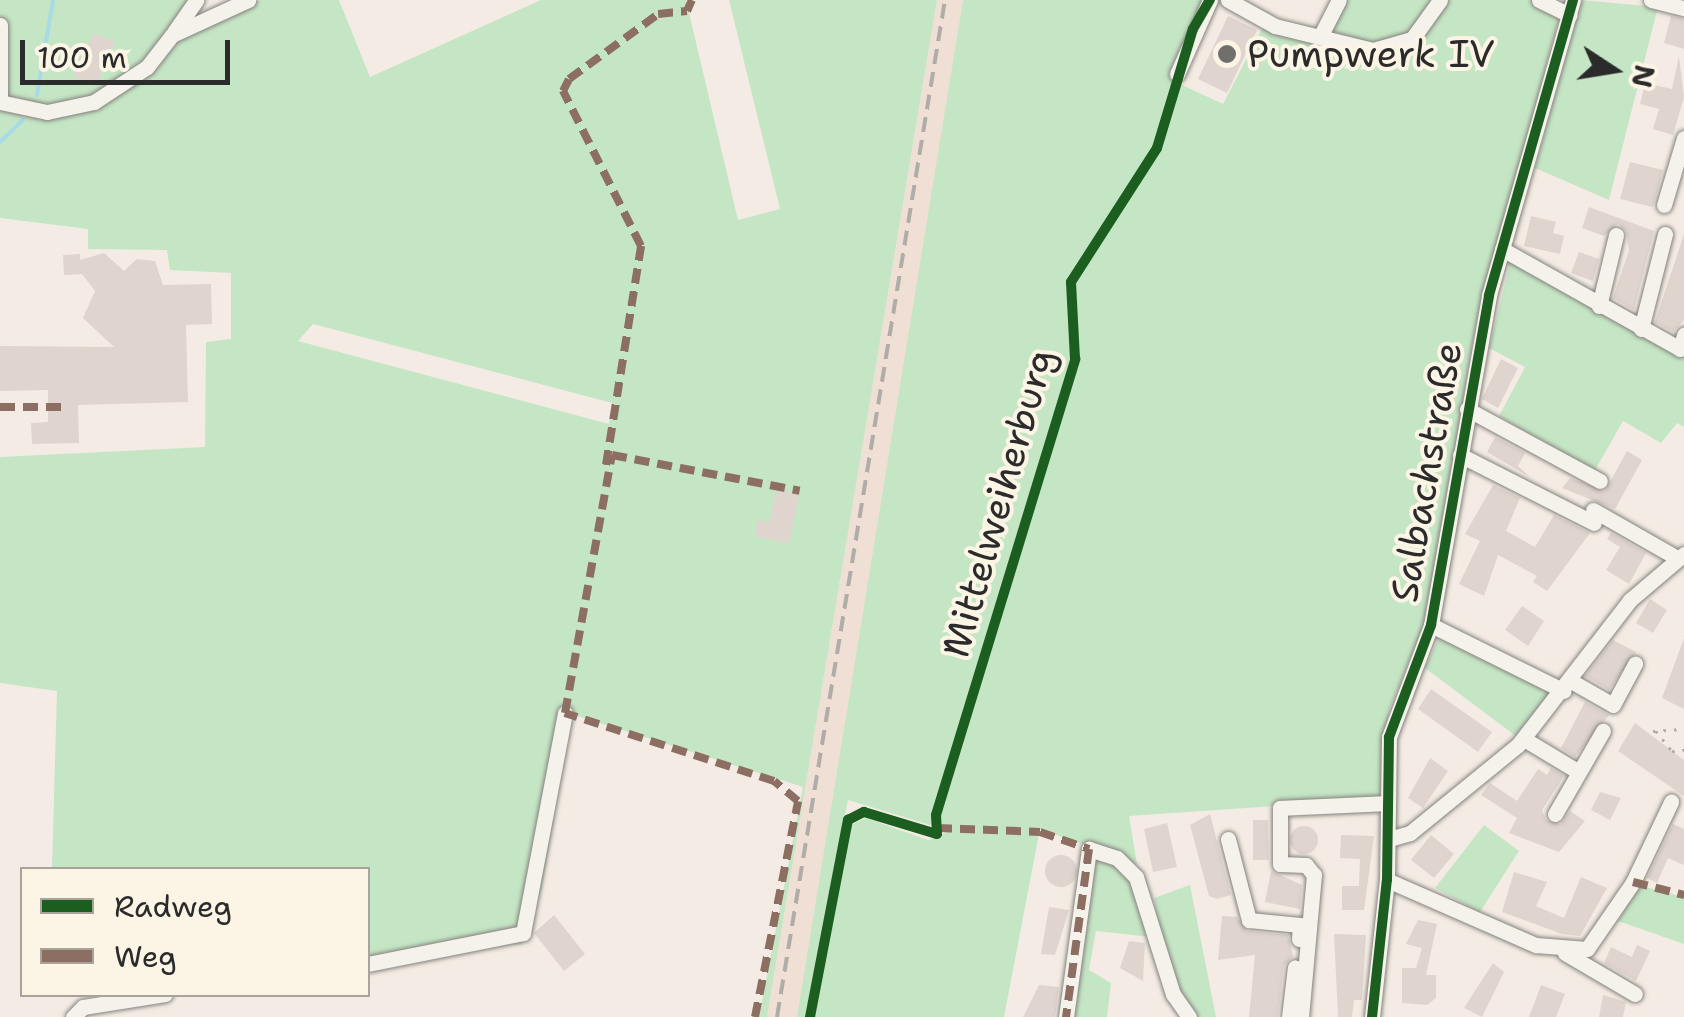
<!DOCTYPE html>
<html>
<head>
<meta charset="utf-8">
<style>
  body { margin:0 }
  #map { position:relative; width:1684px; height:1017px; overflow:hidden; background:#f4ece4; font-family:"Shantell Sans",sans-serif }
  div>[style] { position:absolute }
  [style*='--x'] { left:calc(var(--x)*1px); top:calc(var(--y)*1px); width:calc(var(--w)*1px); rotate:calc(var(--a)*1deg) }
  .built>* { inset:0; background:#efdfd4 }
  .green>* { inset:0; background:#c5e6c5 }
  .stream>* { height:4px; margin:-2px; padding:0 2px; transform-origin:2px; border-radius:2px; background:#a7dbe5 }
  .building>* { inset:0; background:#dfd4ce }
  .round { border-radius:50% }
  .path>* { height:2.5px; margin-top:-1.25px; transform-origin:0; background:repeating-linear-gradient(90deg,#b0ada9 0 2.5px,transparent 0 10.5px) }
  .roads { filter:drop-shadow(0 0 2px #85827e) drop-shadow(0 0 2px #85827e) }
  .minor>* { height:15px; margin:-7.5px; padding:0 7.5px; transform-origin:7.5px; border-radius:7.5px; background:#f5f1eb }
  .rail>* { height:4px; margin-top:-2px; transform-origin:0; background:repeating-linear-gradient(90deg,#b0ada9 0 15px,transparent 0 23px) }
  .quiet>* { height:8px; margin-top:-4px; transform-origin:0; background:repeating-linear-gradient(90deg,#8d6e63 0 15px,transparent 0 23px) }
  .cycleway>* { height:10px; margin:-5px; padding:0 5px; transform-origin:5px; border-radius:5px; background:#1b5e20 }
  .dots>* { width:28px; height:28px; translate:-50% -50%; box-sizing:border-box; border:5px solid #fcf5e5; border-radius:50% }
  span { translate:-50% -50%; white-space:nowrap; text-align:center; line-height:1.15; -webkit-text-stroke:8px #fcf5e5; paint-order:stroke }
  .poi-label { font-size:38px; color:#2b2b2b }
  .left { translate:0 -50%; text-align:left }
  .street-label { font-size:38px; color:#2b2b2b }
  .legend { position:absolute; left:20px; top:867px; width:350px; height:130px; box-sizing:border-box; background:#fcf5e5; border:2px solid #a8a49b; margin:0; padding:12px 18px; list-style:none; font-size:30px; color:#2b2b2b }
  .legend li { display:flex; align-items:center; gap:20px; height:50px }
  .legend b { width:50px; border:2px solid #a8a49b }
  .north { position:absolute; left:1564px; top:20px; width:100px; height:100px; -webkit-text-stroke:8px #fcf5e5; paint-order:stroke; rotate:102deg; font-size:28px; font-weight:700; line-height:40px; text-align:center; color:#2b2b2b }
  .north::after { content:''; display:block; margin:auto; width:35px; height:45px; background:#2b2b2b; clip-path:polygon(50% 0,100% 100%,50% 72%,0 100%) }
  .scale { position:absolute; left:20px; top:40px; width:210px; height:45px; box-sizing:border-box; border:5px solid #2b2b2b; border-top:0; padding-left:12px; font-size:30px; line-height:35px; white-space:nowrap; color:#2b2b2b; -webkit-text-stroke:8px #fcf5e5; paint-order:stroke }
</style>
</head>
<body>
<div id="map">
  <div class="built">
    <i style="clip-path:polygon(937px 0,963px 0,835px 806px,797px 1017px,767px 1017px)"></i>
  </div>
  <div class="green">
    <i style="clip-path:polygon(evenodd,0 0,188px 0,182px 33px,261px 0,339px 0,370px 77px,541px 0,686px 0,738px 220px,780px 209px,729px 0,937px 0,767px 1017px,759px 1017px,803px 787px,571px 714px,542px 888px,521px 945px,475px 943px,368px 959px,368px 870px,52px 869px,57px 691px,0 683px,0 457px,205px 447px,206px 342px,231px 339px,231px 273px,170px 270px,167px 250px,88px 249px,88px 229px,0 218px,0 0,313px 324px,612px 403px,609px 424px,298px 341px,313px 324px)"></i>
    <i style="clip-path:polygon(963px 0,1205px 0,1170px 71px,1178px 83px,1223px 104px,1263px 27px,1320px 40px,1344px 0,1533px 0,1559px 17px,1473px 339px,1428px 615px,1389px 710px,1380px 799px,1129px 816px,1137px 864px,1040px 829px,1004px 1017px,815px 1017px,849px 826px,866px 818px,928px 840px,950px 831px,848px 800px,805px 1017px,797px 1017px)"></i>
    <i style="clip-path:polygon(1581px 0,1658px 7px,1609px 200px,1535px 168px)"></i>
    <i style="clip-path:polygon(1511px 260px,1684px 358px,1684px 427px,1677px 423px,1661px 443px,1623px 421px,1594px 472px,1499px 416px,1525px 367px,1489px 348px)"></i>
    <i style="clip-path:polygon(1441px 634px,1555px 691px,1517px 737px,1425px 668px)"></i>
    <i style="clip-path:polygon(1484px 825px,1519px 851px,1480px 912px,1435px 888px)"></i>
    <i style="clip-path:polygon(1094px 858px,1116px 864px,1131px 879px,1152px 937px,1096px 931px,1089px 970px,1111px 983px,1107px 1017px,1071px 1017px)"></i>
    <i style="clip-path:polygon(1190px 885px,1216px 1017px,1195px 1017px,1181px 1002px,1157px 916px,1154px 898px)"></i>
    <i style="clip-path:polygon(1638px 885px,1684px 897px,1684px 944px,1618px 921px)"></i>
  </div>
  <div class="stream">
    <i style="--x:37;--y:95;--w:96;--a:-80.4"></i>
    <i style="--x:0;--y:142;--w:32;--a:-44"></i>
  </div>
  <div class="building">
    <i style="clip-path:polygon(1228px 16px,1257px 30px,1227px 93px,1198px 79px)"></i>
    <i style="clip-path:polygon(1671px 16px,1684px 19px,1684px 49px,1664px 43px)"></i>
    <i style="clip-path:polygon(94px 33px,115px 42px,96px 86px,73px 76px)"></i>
    <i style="clip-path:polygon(1679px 56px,1684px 97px,1673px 135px,1653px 129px,1659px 109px,1640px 104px,1645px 83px,1672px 89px)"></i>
    <i style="clip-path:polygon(1630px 162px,1663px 170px,1653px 207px,1620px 199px)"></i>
    <i style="clip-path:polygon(1589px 207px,1654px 231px,1634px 310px,1613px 298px,1629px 250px,1626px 231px,1618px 224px,1604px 236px,1582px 228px)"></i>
    <i style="clip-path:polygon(1531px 216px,1556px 222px,1553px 233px,1564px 236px,1560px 254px,1524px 246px)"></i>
    <i style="clip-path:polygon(1684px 234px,1684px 320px,1673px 332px,1655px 322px)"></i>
    <i style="clip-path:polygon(1579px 252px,1599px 259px,1593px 281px,1571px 273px)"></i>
    <i style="clip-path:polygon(104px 253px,124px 271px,137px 259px,155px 261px,163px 285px,211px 284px,212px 324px,186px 325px,188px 402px,78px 405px,79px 443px,32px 444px,31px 423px,48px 422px,48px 390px,0 391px,0 346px,114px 347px,83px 318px,95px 291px,82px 274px,64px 275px,63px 255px,80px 254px,80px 260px)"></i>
    <i style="clip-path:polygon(1501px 359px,1518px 368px,1498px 408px,1482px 399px)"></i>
    <i style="clip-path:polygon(1495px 437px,1525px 453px,1518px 466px,1531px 478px,1487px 452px)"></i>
    <i style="clip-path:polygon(1627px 451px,1642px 460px,1615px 509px,1562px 488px,1570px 478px,1605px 491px)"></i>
    <i style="clip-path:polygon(1493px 485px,1520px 498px,1506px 531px,1535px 547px,1554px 515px,1590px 533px,1547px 591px,1533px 582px,1537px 576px,1498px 555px,1484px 596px,1459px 584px,1480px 541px,1465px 534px)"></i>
    <i style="clip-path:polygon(776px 490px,799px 495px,789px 544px,754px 536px,758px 520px,769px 522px)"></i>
    <i style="clip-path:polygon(1611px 533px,1646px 553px,1629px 584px,1606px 570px,1620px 547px,1607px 539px)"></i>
    <i style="clip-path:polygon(1650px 599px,1667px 610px,1653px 633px,1636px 623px)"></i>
    <i style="clip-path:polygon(1522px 606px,1544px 621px,1528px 646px,1505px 630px)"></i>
    <i style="clip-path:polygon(1684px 638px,1684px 709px,1662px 698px)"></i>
    <i style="clip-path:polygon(1613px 640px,1636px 652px,1609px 690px,1585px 676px)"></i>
    <i style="clip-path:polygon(1431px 689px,1492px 732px,1478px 752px,1418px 709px)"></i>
    <i style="clip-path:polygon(1585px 702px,1609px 715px,1575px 757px,1561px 748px)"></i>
    <i style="clip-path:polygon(1635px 723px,1684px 760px,1684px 796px,1618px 751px)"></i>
    <i style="clip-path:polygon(1430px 758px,1448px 771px,1423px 808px,1408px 798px)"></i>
    <i style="clip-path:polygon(1551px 768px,1564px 776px,1542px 810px,1546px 820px,1560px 824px,1570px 811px,1585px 821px,1559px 852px,1509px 833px,1517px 818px,1481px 795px,1490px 783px,1517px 801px,1538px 769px,1547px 775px)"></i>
    <i style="clip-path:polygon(1600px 792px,1621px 798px,1610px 820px,1591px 810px)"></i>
    <i style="clip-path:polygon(1210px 814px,1231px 895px,1217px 899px,1209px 896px,1190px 825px)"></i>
    <i style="clip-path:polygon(1253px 820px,1268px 820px,1269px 860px,1253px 860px)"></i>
    <i style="clip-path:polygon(1167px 823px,1177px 867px,1153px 872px,1144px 829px)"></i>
    <i style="clip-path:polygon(1673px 824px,1684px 829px,1684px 865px,1668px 858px,1657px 883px,1647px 878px)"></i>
    <i class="round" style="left:1290px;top:826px;width:28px;height:28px"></i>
    <i style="clip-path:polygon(1341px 835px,1374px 836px,1364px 910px,1342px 910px,1342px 886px,1359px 886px,1360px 859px,1340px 858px)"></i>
    <i style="clip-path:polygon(1431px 835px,1454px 854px,1434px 878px,1411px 860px)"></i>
    <i class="round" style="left:1045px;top:855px;width:32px;height:32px"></i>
    <i style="clip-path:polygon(1271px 871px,1302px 885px,1300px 909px,1265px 902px)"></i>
    <i style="clip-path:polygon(1514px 872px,1547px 882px,1536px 906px,1564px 918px,1581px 877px,1607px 888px,1580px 936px,1562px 934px,1502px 912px)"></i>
    <i style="clip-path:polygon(1049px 907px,1069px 910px,1055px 955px,1041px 954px)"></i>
    <i style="clip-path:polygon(554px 915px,585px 954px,564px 971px,534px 933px)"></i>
    <i style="clip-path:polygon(1222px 916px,1237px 917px,1247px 931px,1288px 935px,1293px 956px,1284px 966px,1278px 1017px,1249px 1017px,1255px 955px,1218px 960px)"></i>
    <i style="clip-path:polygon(1418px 920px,1437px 924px,1426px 975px,1436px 975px,1436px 998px,1427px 1005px,1402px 1003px,1402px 968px,1416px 968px,1422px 948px,1406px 944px)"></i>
    <i style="clip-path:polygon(1334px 934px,1366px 935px,1362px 1000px,1354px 1000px,1352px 1017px,1338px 1017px)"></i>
    <i style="clip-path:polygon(1129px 941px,1145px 943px,1143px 981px,1120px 968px)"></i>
    <i style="clip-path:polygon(1637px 945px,1650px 951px,1636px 981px,1604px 963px,1611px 947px,1632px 957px)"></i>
    <i style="clip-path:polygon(1493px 963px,1504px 972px,1482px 1017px,1464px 1008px)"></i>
    <i style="clip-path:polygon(1039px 985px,1059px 987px,1055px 1017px,1023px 1017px)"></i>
    <i style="clip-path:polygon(1541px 985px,1565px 994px,1556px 1017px,1529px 1017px)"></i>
    <i style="clip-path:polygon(1603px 995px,1626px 1002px,1623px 1017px,1599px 1017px)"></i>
  </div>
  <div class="path">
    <i style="--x:1653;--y:731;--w:31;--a:-4"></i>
    <i style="--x:1656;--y:731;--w:26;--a:51"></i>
    <i style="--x:1672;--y:751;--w:12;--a:-5"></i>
  </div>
  <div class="roads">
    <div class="minor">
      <i style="--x:1228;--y:0;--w:54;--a:29"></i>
      <i style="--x:1275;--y:26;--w:101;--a:13.8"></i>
      <i style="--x:1373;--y:50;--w:41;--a:-15.8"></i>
      <i style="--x:1412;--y:39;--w:48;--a:-54.3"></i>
      <i style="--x:1539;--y:0;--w:34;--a:26"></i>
      <i style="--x:1651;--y:0;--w:34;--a:14"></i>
      <i style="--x:0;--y:25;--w:77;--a:90"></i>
      <i style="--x:174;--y:32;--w:39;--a:-55"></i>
      <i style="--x:1321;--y:35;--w:39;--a:-63"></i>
      <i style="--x:1177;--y:74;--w:81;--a:-66"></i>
      <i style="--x:0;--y:102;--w:48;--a:12"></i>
      <i style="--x:47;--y:112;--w:48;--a:-12"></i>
      <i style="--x:94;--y:102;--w:64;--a:-33.4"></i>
      <i style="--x:147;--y:67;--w:41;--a:-52"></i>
      <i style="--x:172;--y:35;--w:84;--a:-24.7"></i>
      <i style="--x:1664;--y:205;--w:70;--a:-73.4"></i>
      <i style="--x:1502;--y:249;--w:204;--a:29.3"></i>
      <i style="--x:1680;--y:349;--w:15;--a:-74"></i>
      <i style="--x:1599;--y:306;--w:73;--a:-76.5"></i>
      <i style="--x:1641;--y:329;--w:98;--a:-75.8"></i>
      <i style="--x:1467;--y:409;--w:151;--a:28.4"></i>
      <i style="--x:1460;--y:455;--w:150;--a:26.9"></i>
      <i style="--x:1593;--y:510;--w:97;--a:29.7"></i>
      <i style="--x:1431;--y:625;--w:148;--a:26.4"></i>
      <i style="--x:1571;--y:681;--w:48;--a:29.7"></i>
      <i style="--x:1613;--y:705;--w:47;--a:-61.8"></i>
      <i style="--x:1524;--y:739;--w:64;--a:31"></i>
      <i style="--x:1555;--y:814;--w:96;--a:-60"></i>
      <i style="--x:1228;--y:839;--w:84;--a:75.5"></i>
      <i style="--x:1249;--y:920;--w:51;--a:5.6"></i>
      <i style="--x:1300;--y:925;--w:14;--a:94"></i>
      <i style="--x:1389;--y:839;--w:22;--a:-16"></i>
      <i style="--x:1410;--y:833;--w:139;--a:-39.2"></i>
      <i style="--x:1518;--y:745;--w:183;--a:-52.3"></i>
      <i style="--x:1630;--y:600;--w:71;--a:-40.4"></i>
      <i style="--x:1387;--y:880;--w:163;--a:23.6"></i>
      <i style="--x:1536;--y:945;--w:51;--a:4.5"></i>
      <i style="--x:1587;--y:949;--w:81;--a:-55.5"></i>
      <i style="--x:1633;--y:882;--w:89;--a:-64.6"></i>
      <i style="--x:1565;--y:953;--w:81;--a:30.4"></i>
      <i style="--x:368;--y:964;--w:158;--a:-11.3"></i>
      <i style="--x:523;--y:933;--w:224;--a:-79.2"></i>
      <i style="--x:73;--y:1017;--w:14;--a:-45"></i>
      <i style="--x:83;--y:1007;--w:83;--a:-9"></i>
      <i style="--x:1066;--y:1017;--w:170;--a:-82.2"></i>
      <i style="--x:1089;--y:849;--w:29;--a:18"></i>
      <i style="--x:1117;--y:858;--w:27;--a:45"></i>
      <i style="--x:1136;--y:877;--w:123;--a:72.5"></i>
      <i style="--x:1173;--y:994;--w:28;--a:55"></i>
      <i style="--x:1289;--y:1017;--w:50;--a:-83.2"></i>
      <i style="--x:1301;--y:1017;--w:143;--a:-84.8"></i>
      <i style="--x:1314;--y:875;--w:13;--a:-129"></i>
      <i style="--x:1306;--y:865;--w:26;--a:-178"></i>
      <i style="--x:1280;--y:864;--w:56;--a:-90"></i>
      <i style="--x:1280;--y:808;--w:106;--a:-2.7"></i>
      <i style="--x:1372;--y:1017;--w:138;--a:-83.8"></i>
      <i style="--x:1387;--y:880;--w:143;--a:-89.2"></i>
      <i style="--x:1389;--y:737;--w:120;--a:-69.4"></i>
      <i style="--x:1431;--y:625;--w:335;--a:-80"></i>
      <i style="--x:1489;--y:295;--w:307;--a:-74.1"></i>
    </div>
  </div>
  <div class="rail">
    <i style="--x:777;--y:1017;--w:1031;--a:-80.62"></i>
  </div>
  <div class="quiet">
    <i style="--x:0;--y:407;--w:69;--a:0"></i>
    <i style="--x:606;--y:465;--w:222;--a:-80.9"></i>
    <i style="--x:641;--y:246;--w:174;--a:-116.7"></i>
    <i style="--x:563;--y:91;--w:13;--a:-63"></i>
    <i style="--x:569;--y:79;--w:110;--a:-36.1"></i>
    <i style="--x:658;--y:14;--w:29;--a:-6"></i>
    <i style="--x:687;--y:11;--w:12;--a:-66"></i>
    <i style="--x:937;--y:828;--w:103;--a:2.2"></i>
    <i style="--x:1040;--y:832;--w:52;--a:19.1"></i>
    <i style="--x:1089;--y:849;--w:170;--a:97.8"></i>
    <i style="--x:1633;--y:882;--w:53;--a:14.3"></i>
    <i style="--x:755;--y:1017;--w:220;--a:-78.7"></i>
    <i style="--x:798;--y:801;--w:31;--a:-140"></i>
    <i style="--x:774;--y:781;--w:220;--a:-162"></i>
    <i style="--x:565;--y:713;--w:262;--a:-79.7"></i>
    <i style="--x:612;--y:455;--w:191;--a:10.8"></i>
  </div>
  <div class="cycleway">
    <i style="--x:810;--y:1017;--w:201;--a:-79.1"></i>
    <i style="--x:848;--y:820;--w:18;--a:-27"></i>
    <i style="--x:864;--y:812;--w:76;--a:16.8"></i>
    <i style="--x:937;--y:834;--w:19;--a:-93"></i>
    <i style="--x:936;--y:815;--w:477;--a:-73"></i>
    <i style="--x:1075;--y:359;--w:77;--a:-93"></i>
    <i style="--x:1071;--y:282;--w:159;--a:-57.3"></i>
    <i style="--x:1157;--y:148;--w:124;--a:-73.2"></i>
    <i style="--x:1193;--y:29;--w:34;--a:-60"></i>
    <i style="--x:1372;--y:1017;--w:138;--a:-83.8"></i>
    <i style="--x:1387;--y:880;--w:143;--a:-89.2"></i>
    <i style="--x:1389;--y:737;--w:120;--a:-69.4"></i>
    <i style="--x:1431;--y:625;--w:335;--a:-80"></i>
    <i style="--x:1489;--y:295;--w:307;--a:-74.1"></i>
  </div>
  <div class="dots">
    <i style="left:1227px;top:54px;background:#716f6c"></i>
  </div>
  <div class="poi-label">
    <span class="left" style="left:1247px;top:54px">Pumpwerk IV</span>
  </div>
  <div class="street-label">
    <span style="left:1426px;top:472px;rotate:-80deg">Salbachstraße</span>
    <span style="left:998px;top:503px;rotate:-74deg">Mittelweiherburg</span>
  </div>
  <ul class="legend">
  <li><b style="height:12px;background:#1b5e20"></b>Radweg</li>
  <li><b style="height:12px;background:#8d6e63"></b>Weg</li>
  </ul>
  <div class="north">N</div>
  <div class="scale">100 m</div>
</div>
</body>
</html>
